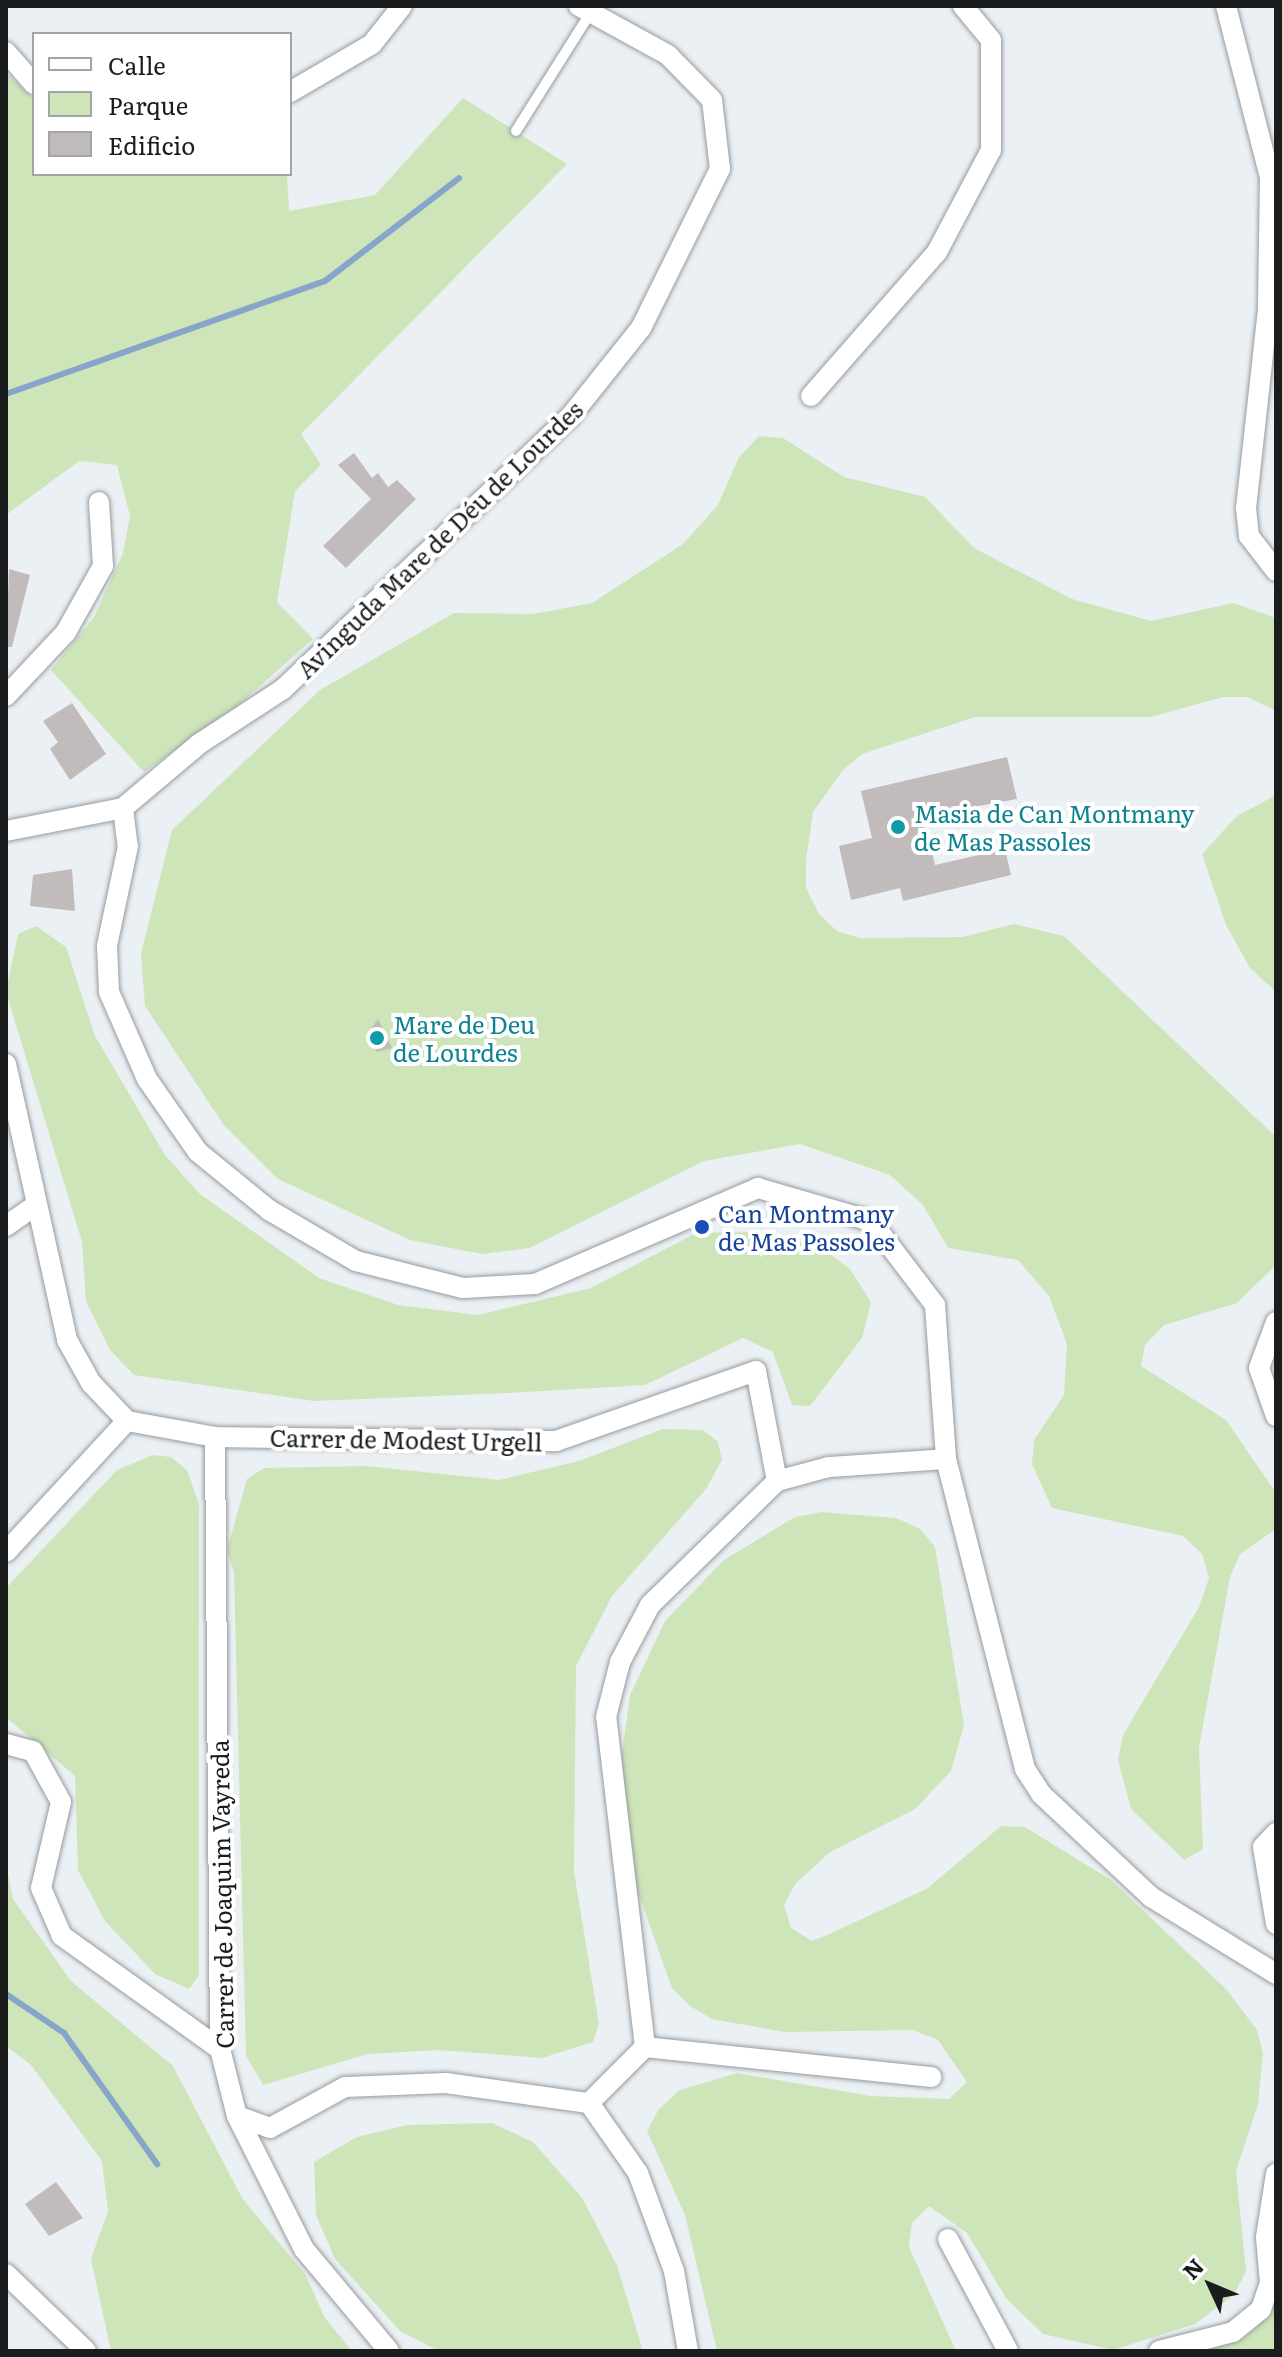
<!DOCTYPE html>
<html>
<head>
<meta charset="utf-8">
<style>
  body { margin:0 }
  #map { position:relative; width:1282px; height:2357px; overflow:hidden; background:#ebf0f4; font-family:Literata,serif }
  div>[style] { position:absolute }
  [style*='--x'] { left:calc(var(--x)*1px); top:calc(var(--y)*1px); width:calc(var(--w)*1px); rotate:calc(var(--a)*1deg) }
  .green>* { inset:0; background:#cde5b9 }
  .stream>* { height:6px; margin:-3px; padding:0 3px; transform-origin:3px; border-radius:3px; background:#87a5ca }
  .building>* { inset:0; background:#c2bbbb }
  .roads { filter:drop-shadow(0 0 2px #969b9f) drop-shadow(0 0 2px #969b9f) }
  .lane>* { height:10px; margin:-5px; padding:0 5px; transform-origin:5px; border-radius:5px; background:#fff }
  .street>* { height:20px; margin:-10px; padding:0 10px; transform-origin:10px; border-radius:10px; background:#fff }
  .dots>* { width:22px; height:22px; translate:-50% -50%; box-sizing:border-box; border:4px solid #fff; border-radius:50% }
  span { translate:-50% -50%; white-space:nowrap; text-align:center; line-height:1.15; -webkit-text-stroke:8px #fff; paint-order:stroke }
  .street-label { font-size:24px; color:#1a1c1e }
  .culture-label { font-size:24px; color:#0d838f }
  .left { translate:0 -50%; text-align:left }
  .transit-label { font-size:24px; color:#164399 }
  .frame { position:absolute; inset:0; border:8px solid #1a1c1e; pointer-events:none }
  .legend { position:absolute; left:32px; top:32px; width:260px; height:144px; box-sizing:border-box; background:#fff; border:2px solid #a3a4a5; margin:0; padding:10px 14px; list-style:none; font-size:24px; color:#1a1c1e }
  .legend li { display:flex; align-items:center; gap:16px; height:40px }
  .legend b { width:40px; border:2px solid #a3a4a5 }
  .north { position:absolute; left:1170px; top:2245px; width:80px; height:80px; -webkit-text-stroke:6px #fff; paint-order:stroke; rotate:314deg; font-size:22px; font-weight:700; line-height:32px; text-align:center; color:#1a1c1e }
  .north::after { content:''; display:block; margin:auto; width:28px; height:36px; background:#1a1c1e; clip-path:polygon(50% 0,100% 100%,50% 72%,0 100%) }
</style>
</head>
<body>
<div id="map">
  <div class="green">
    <i style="clip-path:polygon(6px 73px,34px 99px,34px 174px,287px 174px,289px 211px,375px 195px,463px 98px,567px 164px,301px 434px,321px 465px,295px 491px,277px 602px,313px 639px,243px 701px,144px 772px,51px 670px,94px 617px,123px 553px,130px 516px,117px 465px,79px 461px,6px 515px)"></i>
    <i style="clip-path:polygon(759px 436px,783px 438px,844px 477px,925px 497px,974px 548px,1072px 599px,1151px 621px,1233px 603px,1276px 618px,1276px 711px,1247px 697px,1223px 697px,1151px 717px,975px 717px,862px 754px,843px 770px,813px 812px,806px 861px,806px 888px,819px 914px,837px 931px,860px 938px,963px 937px,1014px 924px,1064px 936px,1276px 1137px,1276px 1265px,1237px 1303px,1164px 1325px,1145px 1345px,1141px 1366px,1226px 1420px,1276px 1493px,1276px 1529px,1240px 1554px,1230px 1577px,1199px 1747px,1203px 1849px,1184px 1860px,1131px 1809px,1118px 1760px,1123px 1735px,1199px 1607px,1209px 1578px,1202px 1554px,1183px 1536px,1052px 1508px,1032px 1464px,1034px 1440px,1064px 1395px,1067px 1344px,1049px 1296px,1018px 1260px,948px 1248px,923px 1205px,890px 1175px,800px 1144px,704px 1161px,529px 1248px,482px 1254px,410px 1240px,278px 1179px,223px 1124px,145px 1006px,141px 954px,172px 830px,320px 690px,454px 613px,533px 614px,592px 603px,683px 544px,718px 505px,739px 457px)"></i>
    <i style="clip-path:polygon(1276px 795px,1276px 992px,1250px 968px,1226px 925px,1202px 854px,1237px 816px)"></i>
    <i style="clip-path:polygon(36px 926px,66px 947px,95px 1036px,165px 1155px,200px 1194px,319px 1278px,398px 1305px,478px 1315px,591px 1288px,696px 1233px,759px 1232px,819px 1246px,850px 1269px,871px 1302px,862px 1338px,810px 1406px,792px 1405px,773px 1352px,743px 1338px,645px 1385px,509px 1393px,314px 1401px,134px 1375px,110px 1350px,86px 1301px,82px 1242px,6px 992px,18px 934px)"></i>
    <i style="clip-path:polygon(663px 1429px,703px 1430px,718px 1442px,722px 1460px,706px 1489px,612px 1596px,576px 1666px,574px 1872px,599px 2024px,593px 2042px,542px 2058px,439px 2050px,368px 2054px,263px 2085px,246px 2056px,234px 1573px,227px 1550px,247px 1479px,264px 1468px,367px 1466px,499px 1480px,579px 1461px)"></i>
    <i style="clip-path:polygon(153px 1455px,171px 1457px,187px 1470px,199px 1504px,199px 1975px,189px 1989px,155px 1974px,105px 1921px,78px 1870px,75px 1776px,6px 1717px,6px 1588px,117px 1470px)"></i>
    <i style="clip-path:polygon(821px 1512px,896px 1518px,920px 1529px,935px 1547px,964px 1725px,951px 1771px,915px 1809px,830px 1852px,795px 1884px,784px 1905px,791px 1928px,812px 1941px,834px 1932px,928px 1888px,1001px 1826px,1025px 1827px,1111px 1880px,1226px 1989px,1257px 2030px,1263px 2053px,1258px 2104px,1236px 2171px,1246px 2271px,1234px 2295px,1195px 2324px,1113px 2350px,1043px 2334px,1006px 2298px,967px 2233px,929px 2206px,912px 2223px,909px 2247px,956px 2351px,717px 2351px,685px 2215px,647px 2131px,659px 2109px,680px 2090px,737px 2073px,870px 2096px,949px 2099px,967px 2082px,938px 2040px,913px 2030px,785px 2032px,712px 2019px,690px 2006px,672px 1988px,613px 1822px,630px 1695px,665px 1621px,724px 1560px,795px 1517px)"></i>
    <i style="clip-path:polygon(6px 1863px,13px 1899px,71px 1981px,173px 2066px,242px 2198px,305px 2274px,325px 2318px,352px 2351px,111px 2351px,91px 2259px,108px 2211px,102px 2161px,31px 2065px,6px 2046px)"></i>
    <i style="clip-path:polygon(492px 2123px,533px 2142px,583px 2199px,617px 2266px,643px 2351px,439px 2351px,401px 2332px,335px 2259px,316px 2215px,314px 2162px,357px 2137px,407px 2125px)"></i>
    <i style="clip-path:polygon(1276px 2297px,1276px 2351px,1198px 2351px,1243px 2338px,1271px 2315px)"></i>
  </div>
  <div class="stream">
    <i style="--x:6;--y:394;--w:338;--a:-19.5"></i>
    <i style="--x:325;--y:281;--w:169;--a:-37.5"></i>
    <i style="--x:6;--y:1994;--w:70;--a:33.9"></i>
    <i style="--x:64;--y:2033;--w:161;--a:54.6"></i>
  </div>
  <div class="building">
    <i style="clip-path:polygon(354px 453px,372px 478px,378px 473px,388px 487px,397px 480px,416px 499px,346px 568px,323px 546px,371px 499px,338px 465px)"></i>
    <i style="clip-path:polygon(9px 569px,30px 575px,12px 647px,6px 647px)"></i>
    <i style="clip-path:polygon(72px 703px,106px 754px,70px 780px,50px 749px,58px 742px,43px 721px)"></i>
    <i style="clip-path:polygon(1007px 757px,1017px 799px,923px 816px,935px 865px,1005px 849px,1011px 875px,903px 901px,900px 888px,851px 900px,839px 846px,872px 838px,861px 791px)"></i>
    <i style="clip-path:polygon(72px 869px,75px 911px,30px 906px,33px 875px)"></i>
    <i style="clip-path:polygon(378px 1019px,392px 1048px,377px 1052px,367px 1034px)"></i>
    <i style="clip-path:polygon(56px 2182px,83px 2218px,49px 2236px,25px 2204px)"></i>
  </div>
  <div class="roads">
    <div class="lane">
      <i style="--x:516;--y:131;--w:137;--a:-57.8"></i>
    </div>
    <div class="street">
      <i style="--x:1226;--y:6;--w:177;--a:75.6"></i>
      <i style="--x:1270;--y:177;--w:132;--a:90.9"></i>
      <i style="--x:1268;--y:309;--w:200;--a:96.3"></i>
      <i style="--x:1246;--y:508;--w:28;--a:84"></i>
      <i style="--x:1249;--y:536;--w:44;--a:52.4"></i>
      <i style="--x:6;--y:52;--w:43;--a:48.8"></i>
      <i style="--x:290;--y:92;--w:95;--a:-30.3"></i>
      <i style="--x:372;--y:44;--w:48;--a:-51.7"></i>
      <i style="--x:811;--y:396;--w:191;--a:-48.8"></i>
      <i style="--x:937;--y:252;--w:115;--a:-62.1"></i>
      <i style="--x:991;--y:150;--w:110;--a:-90"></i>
      <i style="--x:991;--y:40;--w:44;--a:-129.5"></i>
      <i style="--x:6;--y:696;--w:88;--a:-46.8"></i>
      <i style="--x:66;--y:632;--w:76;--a:-60.7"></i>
      <i style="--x:103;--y:566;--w:64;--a:-93.6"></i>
      <i style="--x:123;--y:808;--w:38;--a:83"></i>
      <i style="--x:128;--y:846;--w:102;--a:101.9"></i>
      <i style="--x:107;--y:946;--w:46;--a:87.5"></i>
      <i style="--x:109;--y:992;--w:95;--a:66.4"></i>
      <i style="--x:147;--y:1079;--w:89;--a:55.1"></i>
      <i style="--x:198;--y:1152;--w:92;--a:39.2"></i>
      <i style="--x:269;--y:1210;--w:101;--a:30.4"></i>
      <i style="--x:356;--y:1261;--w:110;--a:14.2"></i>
      <i style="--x:463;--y:1288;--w:72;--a:-3.2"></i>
      <i style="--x:535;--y:1284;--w:243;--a:-23.3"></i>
      <i style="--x:758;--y:1188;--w:118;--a:16.3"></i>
      <i style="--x:871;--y:1221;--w:106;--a:52.7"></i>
      <i style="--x:935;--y:1305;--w:154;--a:85.9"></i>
      <i style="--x:946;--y:1459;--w:320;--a:75.7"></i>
      <i style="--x:1025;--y:1769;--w:30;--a:57"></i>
      <i style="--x:1041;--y:1794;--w:151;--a:43.1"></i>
      <i style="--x:1151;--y:1897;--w:147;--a:31.6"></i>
      <i style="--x:6;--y:831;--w:119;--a:-11.1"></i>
      <i style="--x:123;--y:808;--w:99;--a:-40.1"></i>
      <i style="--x:199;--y:744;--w:100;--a:-33.2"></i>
      <i style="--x:283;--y:689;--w:395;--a:-43.5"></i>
      <i style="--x:570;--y:417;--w:114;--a:-51.4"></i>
      <i style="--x:641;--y:328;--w:178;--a:-63.6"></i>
      <i style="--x:720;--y:169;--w:69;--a:-96.6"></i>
      <i style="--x:712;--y:100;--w:63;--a:-134.4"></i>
      <i style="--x:668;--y:55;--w:102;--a:-151.2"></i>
      <i style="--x:6;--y:1064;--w:283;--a:77.5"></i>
      <i style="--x:67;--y:1340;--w:49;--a:60.8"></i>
      <i style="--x:91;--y:1383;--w:52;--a:46.5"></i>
      <i style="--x:6;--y:1226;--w:33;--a:-35"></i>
      <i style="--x:1276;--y:1322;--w:49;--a:110.3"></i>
      <i style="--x:1259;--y:1368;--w:51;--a:70.5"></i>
      <i style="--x:127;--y:1421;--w:89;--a:10.3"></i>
      <i style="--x:215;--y:1437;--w:341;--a:0.7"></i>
      <i style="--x:556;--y:1441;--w:212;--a:-19.3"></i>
      <i style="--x:756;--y:1371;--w:112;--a:79.2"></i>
      <i style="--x:215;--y:1437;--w:612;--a:89.53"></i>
      <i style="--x:220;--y:2049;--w:69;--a:75.8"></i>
      <i style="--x:237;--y:2116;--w:149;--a:63.3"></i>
      <i style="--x:304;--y:2249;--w:133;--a:50.2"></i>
      <i style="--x:6;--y:1552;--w:178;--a:-47.3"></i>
      <i style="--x:6;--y:1744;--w:28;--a:15"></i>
      <i style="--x:33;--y:1751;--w:58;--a:61.2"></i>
      <i style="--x:61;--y:1802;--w:88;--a:103.1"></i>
      <i style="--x:41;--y:1888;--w:52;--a:66.4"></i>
      <i style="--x:62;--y:1936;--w:194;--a:35.6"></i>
      <i style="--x:1276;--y:1833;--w:19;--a:133"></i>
      <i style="--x:1263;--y:1847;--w:78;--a:80.4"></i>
      <i style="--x:645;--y:2047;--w:332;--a:-96.7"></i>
      <i style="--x:606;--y:1717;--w:57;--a:-75.7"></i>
      <i style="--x:620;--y:1662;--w:64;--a:-62.2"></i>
      <i style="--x:650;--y:1605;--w:177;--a:-44.3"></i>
      <i style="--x:777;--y:1481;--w:54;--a:-15.1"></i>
      <i style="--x:829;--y:1467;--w:117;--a:-3.9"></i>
      <i style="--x:589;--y:2103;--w:79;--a:-45"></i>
      <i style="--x:645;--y:2047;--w:288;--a:6"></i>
      <i style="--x:237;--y:2116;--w:35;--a:20"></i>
      <i style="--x:270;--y:2128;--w:85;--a:-28.7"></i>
      <i style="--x:345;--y:2087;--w:101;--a:-2.3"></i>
      <i style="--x:446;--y:2083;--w:144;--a:8"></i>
      <i style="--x:589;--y:2103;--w:85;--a:55"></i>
      <i style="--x:638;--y:2173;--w:104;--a:69.8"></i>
      <i style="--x:674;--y:2271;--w:81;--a:80.1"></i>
      <i style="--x:948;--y:2239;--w:127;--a:61.8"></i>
      <i style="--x:6;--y:2274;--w:111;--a:43.9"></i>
      <i style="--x:1159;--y:2351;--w:76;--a:-14.4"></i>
      <i style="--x:1233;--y:2332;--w:36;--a:-39"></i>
      <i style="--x:1261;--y:2309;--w:28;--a:-71"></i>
      <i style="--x:1270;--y:2283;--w:46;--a:-95"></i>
      <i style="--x:1266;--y:2237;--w:64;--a:-81"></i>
    </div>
  </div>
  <div class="dots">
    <i style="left:898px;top:827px;background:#0f9aa8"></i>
    <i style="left:377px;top:1038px;background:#0f9aa8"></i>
    <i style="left:702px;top:1227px;background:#1a4fb4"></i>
  </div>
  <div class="street-label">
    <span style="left:439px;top:539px;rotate:-44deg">Avinguda Mare de Déu de Lourdes</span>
    <span style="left:406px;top:1439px;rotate:1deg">Carrer de Modest Urgell</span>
    <span style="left:221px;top:1894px;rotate:-91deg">Carrer de Joaquim Vayreda</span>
  </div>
  <div class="culture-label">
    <span class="left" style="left:914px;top:827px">Masia de Can Montmany<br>de Mas Passoles</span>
    <span class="left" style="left:393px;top:1038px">Mare de Deu<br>de Lourdes</span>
  </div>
  <div class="transit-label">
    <span class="left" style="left:718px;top:1227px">Can Montmany<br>de Mas Passoles</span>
  </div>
  <div class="frame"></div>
  <ul class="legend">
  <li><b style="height:10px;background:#fff"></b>Calle</li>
  <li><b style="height:22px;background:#cde5b9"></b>Parque</li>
  <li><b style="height:22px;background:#c2bbbb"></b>Edificio</li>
  </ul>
  <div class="north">N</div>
</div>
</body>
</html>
